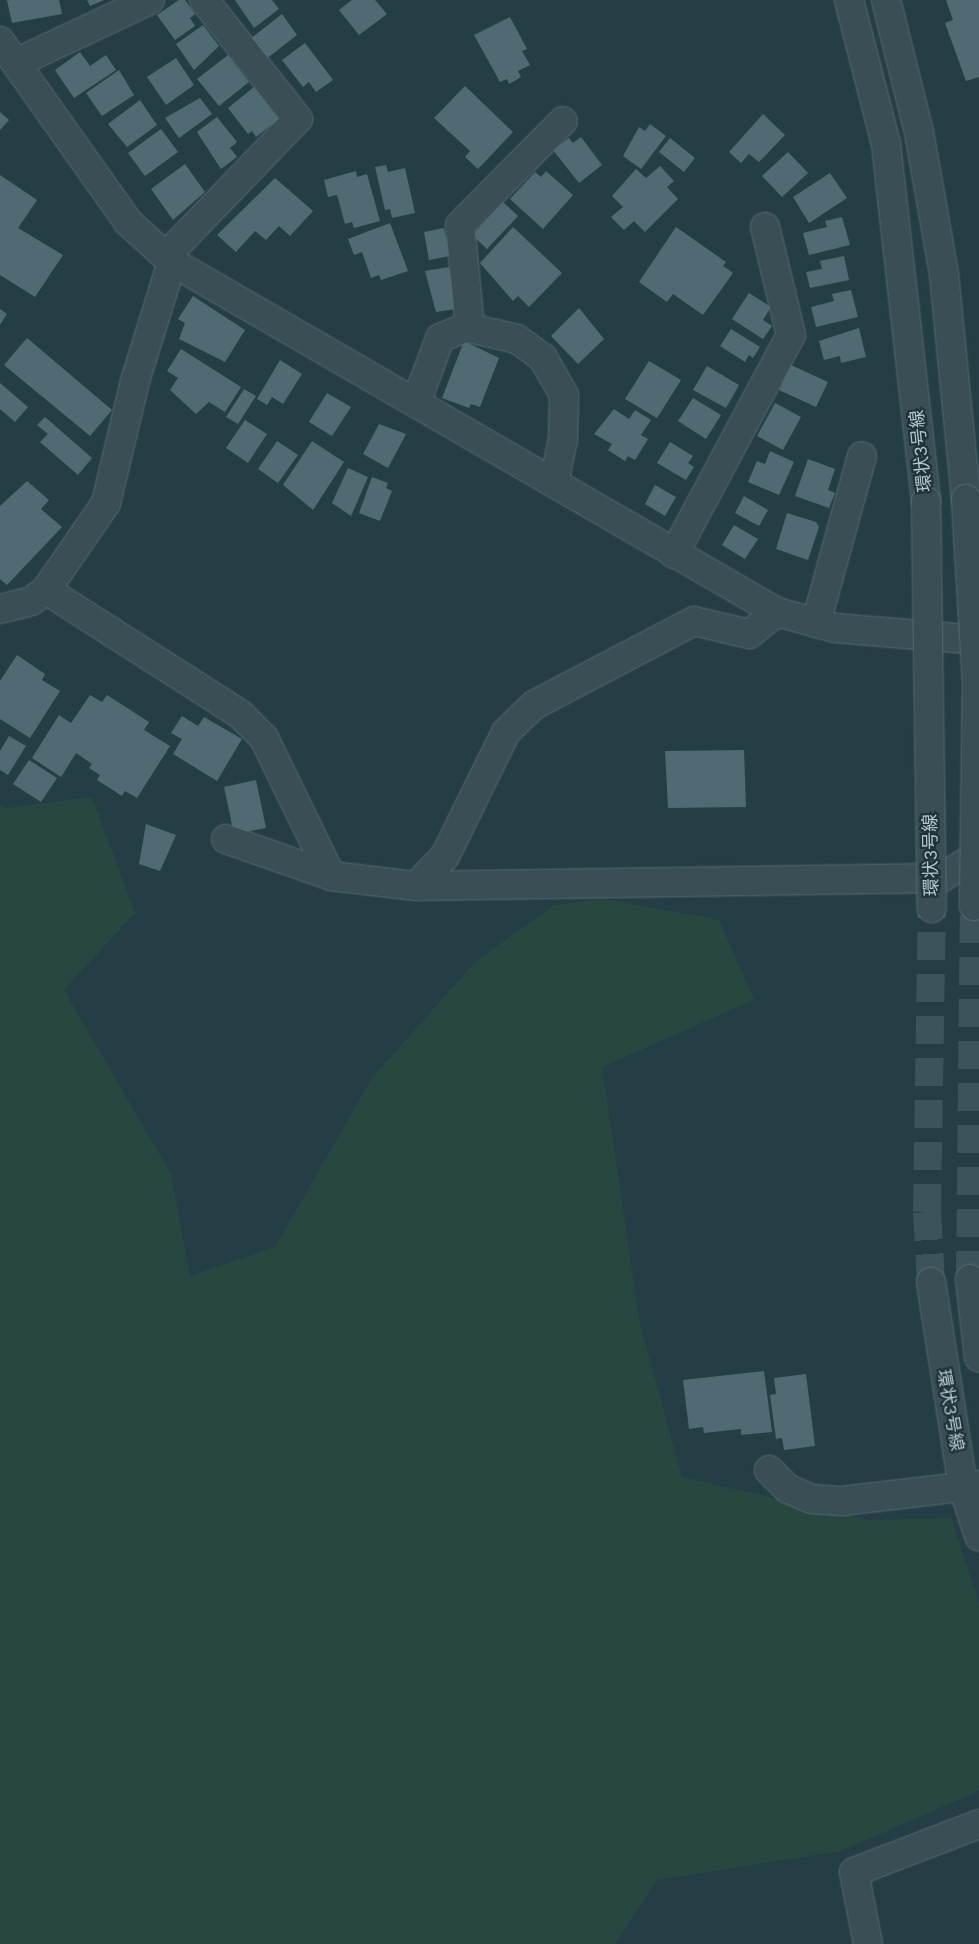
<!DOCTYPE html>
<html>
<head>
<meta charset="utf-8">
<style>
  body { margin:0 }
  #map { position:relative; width:979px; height:1944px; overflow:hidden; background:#253e46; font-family:"Work Sans","Noto Sans JP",sans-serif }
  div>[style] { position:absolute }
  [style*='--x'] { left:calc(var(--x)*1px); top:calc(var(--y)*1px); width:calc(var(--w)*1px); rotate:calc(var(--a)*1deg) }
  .green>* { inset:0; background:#274740 }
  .building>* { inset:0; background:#506a73 }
  .minor-tunnel>* { height:28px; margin-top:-14px; transform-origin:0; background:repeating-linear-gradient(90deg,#3b535a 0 28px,transparent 0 42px) }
  .roads { filter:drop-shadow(0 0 1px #586b72) drop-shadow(0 0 1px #586b72) }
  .minor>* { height:28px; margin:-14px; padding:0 14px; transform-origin:14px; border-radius:14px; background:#3a4e55 }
  .bridges { filter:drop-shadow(0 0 1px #586b72) drop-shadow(0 0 1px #586b72) }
  .minor-bridge>* { height:28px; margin:-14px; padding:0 14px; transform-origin:14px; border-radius:14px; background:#3a4e55 }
  span { translate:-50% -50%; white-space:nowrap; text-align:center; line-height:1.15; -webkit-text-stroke:4.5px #1e333b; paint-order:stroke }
  .street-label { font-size:18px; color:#b7c8ce }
</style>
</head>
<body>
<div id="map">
  <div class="green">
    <i style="clip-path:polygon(92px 797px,135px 913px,64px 990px,171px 1174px,190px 1276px,275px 1247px,372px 1078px,474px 963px,554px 905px,606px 899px,719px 920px,754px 1000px,602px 1067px,640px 1324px,682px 1477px,869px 1520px,951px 1518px,979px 1603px,979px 1791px,841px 1851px,657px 1880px,615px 1944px,0 1944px,0 805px,7px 808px)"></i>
  </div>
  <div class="building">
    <i style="clip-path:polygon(7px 0,59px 0,62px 14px,12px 23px)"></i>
    <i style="clip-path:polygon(87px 0,104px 0,90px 6px)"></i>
    <i style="clip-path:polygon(179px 0,185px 0,195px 14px,190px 18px,195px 26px,175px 40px,157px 15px)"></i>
    <i style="clip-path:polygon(235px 0,272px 0,279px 9px,254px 28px)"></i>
    <i style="clip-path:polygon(352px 0,375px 0,387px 14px,359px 35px,339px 10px)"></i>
    <i style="clip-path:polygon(946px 0,979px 0,979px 77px,966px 81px,945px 23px,953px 20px)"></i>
    <i style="clip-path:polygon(282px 14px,297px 35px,266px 59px,250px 39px)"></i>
    <i style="clip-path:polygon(510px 17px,527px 49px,522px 51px,530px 65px,518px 71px,521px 77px,509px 84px,507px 79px,500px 82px,474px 35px)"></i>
    <i style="clip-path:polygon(203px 25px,219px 46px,194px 70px,176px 44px)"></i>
    <i style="clip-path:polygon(305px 43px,333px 80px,316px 92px,309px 82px,303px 87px,282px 60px)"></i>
    <i style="clip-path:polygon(80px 52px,90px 66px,106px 55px,116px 70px,74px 98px,55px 70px)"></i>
    <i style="clip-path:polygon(228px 55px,249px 82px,219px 106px,197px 79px)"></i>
    <i style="clip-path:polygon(176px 58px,194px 85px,166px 105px,147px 77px)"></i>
    <i style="clip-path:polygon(119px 70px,134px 95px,102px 116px,86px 93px)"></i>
    <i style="clip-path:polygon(465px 86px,513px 132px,478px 169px,465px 157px,470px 151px,434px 118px)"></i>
    <i style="clip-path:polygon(254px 87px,279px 119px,256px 137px,252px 131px,248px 134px,228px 108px)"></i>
    <i style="clip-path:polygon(200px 98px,212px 114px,179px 138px,165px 118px)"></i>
    <i style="clip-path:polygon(140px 100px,157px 125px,127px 147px,108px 124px)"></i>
    <i style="clip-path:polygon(0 112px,9px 120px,0 130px)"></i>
    <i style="clip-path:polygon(763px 114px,785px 135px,759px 162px,749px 154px,741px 163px,729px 152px)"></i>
    <i style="clip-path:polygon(217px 117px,237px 142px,230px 148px,237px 157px,221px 169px,197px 132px)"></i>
    <i style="clip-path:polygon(650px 124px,666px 136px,641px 169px,623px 156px,639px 127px,645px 131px)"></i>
    <i style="clip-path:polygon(161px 129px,178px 152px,145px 176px,128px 153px)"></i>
    <i style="clip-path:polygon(581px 137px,602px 165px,579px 183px,553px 150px,569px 138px,573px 143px)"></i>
    <i style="clip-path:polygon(670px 138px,695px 158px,684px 172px,659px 152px)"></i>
    <i style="clip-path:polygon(788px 152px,808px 173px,782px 197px,762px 176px)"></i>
    <i style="clip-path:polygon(185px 164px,205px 192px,173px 220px,151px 189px)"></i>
    <i style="clip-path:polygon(386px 165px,388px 172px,405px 168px,415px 213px,392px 218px,390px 209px,385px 210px,375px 167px)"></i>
    <i style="clip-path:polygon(660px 166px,674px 181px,667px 187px,678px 199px,645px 232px,634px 221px,624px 230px,611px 217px,623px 207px,612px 196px,636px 169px,646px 178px)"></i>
    <i style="clip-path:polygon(356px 171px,357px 177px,367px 174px,380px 221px,354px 228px,352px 222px,345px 224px,337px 195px,328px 197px,324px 180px)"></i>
    <i style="clip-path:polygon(546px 171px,573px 195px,543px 229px,510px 199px,535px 172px,541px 177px)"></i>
    <i style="clip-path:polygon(830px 173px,847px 198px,809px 223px,793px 197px)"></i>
    <i style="clip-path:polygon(0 175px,37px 200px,18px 228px,63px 255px,35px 297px,0 275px)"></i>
    <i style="clip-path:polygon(275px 178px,313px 211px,290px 236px,279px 226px,266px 240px,255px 231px,236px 252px,217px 235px)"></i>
    <i style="clip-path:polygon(503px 202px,518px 216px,487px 249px,472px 235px)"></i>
    <i style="clip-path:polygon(842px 217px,850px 245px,809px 255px,803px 233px,827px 227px,825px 221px)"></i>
    <i style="clip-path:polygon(390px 223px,408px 271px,381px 280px,379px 275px,371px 278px,362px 252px,354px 255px,348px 239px)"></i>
    <i style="clip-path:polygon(513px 227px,562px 273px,529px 307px,518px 296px,513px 301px,480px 263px)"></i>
    <i style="clip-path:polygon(676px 227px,726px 262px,723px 266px,733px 273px,703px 315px,673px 294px,667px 302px,639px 282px)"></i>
    <i style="clip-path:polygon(444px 228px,450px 256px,429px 260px,424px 232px)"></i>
    <i style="clip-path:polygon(844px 256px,849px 280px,810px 288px,806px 272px,822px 269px,820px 261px)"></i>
    <i style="clip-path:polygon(449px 267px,456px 309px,436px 312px,425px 271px)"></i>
    <i style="clip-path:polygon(851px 290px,858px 317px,816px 327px,811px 307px,834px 301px,832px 294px)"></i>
    <i style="clip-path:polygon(749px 293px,771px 307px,763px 320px,772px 326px,763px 339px,732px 319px)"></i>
    <i style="clip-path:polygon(193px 296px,245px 330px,225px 362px,179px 339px,185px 323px,178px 319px)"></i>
    <i style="clip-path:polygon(579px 308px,604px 339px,578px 364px,551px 336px)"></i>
    <i style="clip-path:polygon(0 309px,7px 314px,0 325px)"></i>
    <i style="clip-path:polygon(859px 328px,866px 357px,841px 363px,840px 356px,824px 360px,819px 341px)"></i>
    <i style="clip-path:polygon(731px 329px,760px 347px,753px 358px,749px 355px,745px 362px,720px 346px)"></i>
    <i style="clip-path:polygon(27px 338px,112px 410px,90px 436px,4px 365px)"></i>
    <i style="clip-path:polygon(464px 341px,499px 358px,480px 407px,471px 404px,469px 408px,442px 398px)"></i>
    <i style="clip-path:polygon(181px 349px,241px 387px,225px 412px,209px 402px,196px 414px,170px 390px,178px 378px,167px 371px)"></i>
    <i style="clip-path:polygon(280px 360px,302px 374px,283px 404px,272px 397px,267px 405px,257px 399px)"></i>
    <i style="clip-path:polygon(649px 361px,681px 380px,657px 418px,625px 399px)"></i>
    <i style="clip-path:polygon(791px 365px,828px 382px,816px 407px,779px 390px)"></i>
    <i style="clip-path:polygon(707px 366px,739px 385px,726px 408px,693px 390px)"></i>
    <i style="clip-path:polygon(0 383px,28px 407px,15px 422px,0 409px)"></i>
    <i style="clip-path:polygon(244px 389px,256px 396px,238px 424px,226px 417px)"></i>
    <i style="clip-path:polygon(327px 393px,351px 407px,332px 436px,309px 422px)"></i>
    <i style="clip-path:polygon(693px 398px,721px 415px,706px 439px,678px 421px)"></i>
    <i style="clip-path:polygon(775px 403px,801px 417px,783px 450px,757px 436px)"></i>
    <i style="clip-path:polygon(614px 409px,629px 419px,635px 410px,651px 420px,641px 435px,648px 439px,635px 460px,628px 456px,625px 461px,608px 450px,612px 444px,594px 434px)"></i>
    <i style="clip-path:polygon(45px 417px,92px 458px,78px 475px,40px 442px,48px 434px,37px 425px)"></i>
    <i style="clip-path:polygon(245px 420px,267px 434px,248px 463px,226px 448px)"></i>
    <i style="clip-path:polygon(379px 424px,406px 434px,388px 468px,363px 454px)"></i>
    <i style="clip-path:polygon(277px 441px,298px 455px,278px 483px,258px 469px)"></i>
    <i style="clip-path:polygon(312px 441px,344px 462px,313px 510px,283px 485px)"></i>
    <i style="clip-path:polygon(670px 442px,693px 456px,688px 463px,694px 467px,686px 480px,657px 463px)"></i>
    <i style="clip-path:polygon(770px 451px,794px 462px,779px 495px,748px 482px,757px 461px,765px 464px)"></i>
    <i style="clip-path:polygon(808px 459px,835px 469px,828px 490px,835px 493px,829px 508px,795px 496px)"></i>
    <i style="clip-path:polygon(348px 468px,368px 477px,351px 516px,332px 503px)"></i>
    <i style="clip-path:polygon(372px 477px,388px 483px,386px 488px,392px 491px,380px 521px,359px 513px)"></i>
    <i style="clip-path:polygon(27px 481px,49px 500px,41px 509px,62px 527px,7px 585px,0 579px,0 506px)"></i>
    <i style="clip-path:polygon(655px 485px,676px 497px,665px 516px,645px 504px)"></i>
    <i style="clip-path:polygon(744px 496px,768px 510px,759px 526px,735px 513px)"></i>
    <i style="clip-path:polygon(787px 513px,816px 522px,819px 527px,808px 560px,776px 549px)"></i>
    <i style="clip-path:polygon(734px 525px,758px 539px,745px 559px,722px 545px)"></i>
    <i style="clip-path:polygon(17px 655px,45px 674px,42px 680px,60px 691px,30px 738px,0 719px,0 681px)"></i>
    <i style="clip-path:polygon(90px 695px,102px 702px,107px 695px,149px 722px,144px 730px,170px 746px,137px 798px,125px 791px,122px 796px,97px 780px,100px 775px,89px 768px,92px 764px,76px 753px,61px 777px,32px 758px,59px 715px,71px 723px)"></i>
    <i style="clip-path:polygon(182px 716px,198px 726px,204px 717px,242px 739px,217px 781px,173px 754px,182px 739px,171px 733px)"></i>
    <i style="clip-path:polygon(9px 736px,26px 746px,8px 775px,0 770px,0 751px)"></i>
    <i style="clip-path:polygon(744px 750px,746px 807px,668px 808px,665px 751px)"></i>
    <i style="clip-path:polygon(29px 760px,57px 778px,41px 802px,13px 784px)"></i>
    <i style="clip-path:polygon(256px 780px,266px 828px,234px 834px,224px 787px)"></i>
    <i style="clip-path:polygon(146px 824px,176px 835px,160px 871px,139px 864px)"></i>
    <i style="clip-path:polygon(764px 1371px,772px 1432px,741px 1435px,741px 1429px,704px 1433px,703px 1427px,689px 1429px,683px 1380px)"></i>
    <i style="clip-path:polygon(806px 1374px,815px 1446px,784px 1450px,782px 1438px,776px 1439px,770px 1395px,776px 1394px,774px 1378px)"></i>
  </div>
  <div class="minor-tunnel">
    <i style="--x:970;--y:1279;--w:373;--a:-89.4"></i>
    <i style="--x:931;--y:1282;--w:70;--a:-93.3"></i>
    <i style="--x:927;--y:1212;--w:304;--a:-89.1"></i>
  </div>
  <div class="roads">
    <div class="minor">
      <i style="--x:849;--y:0;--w:149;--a:75.6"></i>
      <i style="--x:886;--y:144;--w:359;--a:83.6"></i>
      <i style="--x:886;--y:0;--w:136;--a:76"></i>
      <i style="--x:919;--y:132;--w:144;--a:80"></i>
      <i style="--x:944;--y:274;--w:226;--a:84.4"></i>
      <i style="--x:0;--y:41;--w:222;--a:54.7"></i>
      <i style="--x:128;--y:222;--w:59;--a:42.3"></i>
      <i style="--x:172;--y:262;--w:699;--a:30.05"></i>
      <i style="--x:777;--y:612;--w:60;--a:15.4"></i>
      <i style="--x:835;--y:628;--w:144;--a:4.8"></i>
      <i style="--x:16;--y:63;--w:148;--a:-25.2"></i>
      <i style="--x:166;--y:256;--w:190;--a:-46.1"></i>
      <i style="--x:298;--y:119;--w:152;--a:-128.3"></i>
      <i style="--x:416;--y:403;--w:69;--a:-69.7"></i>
      <i style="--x:440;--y:338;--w:32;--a:-22"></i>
      <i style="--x:554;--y:483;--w:45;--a:-78.4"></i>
      <i style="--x:563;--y:439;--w:44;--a:-88.7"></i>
      <i style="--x:564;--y:395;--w:43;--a:-119.6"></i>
      <i style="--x:543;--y:358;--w:32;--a:-144"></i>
      <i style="--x:517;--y:339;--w:48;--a:-166.8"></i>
      <i style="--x:470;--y:328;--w:103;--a:-95.5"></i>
      <i style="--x:460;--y:225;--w:146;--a:-45.3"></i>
      <i style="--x:674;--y:554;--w:248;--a:-61.9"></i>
      <i style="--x:791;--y:335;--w:111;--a:-103.5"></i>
      <i style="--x:46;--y:590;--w:230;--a:32.6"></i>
      <i style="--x:240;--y:714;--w:34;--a:45"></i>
      <i style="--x:264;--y:738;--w:153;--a:64.1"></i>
      <i style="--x:0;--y:609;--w:32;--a:-14"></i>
      <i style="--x:31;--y:601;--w:19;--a:-36"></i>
      <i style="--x:46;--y:590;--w:106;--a:-55.4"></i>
      <i style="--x:106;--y:503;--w:125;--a:-76.6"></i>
      <i style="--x:135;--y:381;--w:125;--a:-72.7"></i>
      <i style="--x:816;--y:623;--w:173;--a:-74.6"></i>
      <i style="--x:226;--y:839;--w:111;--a:19.4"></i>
      <i style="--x:331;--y:876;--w:86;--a:6.7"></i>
      <i style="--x:416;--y:886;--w:525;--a:-0.87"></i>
      <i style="--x:941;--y:878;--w:45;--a:-32.3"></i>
      <i style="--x:416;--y:886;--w:42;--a:-46"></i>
      <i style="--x:445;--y:856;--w:138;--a:-63.8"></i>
      <i style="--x:506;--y:732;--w:39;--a:-44"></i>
      <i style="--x:534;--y:705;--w:181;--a:-27.7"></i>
      <i style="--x:694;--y:621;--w:57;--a:13.3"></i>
      <i style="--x:749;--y:634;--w:36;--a:-38"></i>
      <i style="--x:970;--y:1279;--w:79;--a:83.4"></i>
      <i style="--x:931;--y:1282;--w:207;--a:81.1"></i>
      <i style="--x:963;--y:1487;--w:52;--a:71.9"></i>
      <i style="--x:769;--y:1470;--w:27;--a:45"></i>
      <i style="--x:788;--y:1489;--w:26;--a:23"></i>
      <i style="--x:812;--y:1499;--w:30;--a:4"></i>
      <i style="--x:842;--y:1501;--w:138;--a:-6.7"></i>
      <i style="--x:868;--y:1944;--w:73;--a:-101"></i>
      <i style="--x:854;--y:1872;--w:134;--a:-21"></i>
    </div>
  </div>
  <div class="bridges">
    <div class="minor-bridge">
      <i style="--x:966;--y:499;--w:183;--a:86.6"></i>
      <i style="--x:977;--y:682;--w:224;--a:90.8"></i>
      <i style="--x:926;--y:501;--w:407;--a:89.2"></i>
    </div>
  </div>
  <div class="street-label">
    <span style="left:921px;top:451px;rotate:-96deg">環状3号線</span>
    <span style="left:931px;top:855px;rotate:-91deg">環状3号線</span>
    <span style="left:950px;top:1410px;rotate:80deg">環状3号線</span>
  </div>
</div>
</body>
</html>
